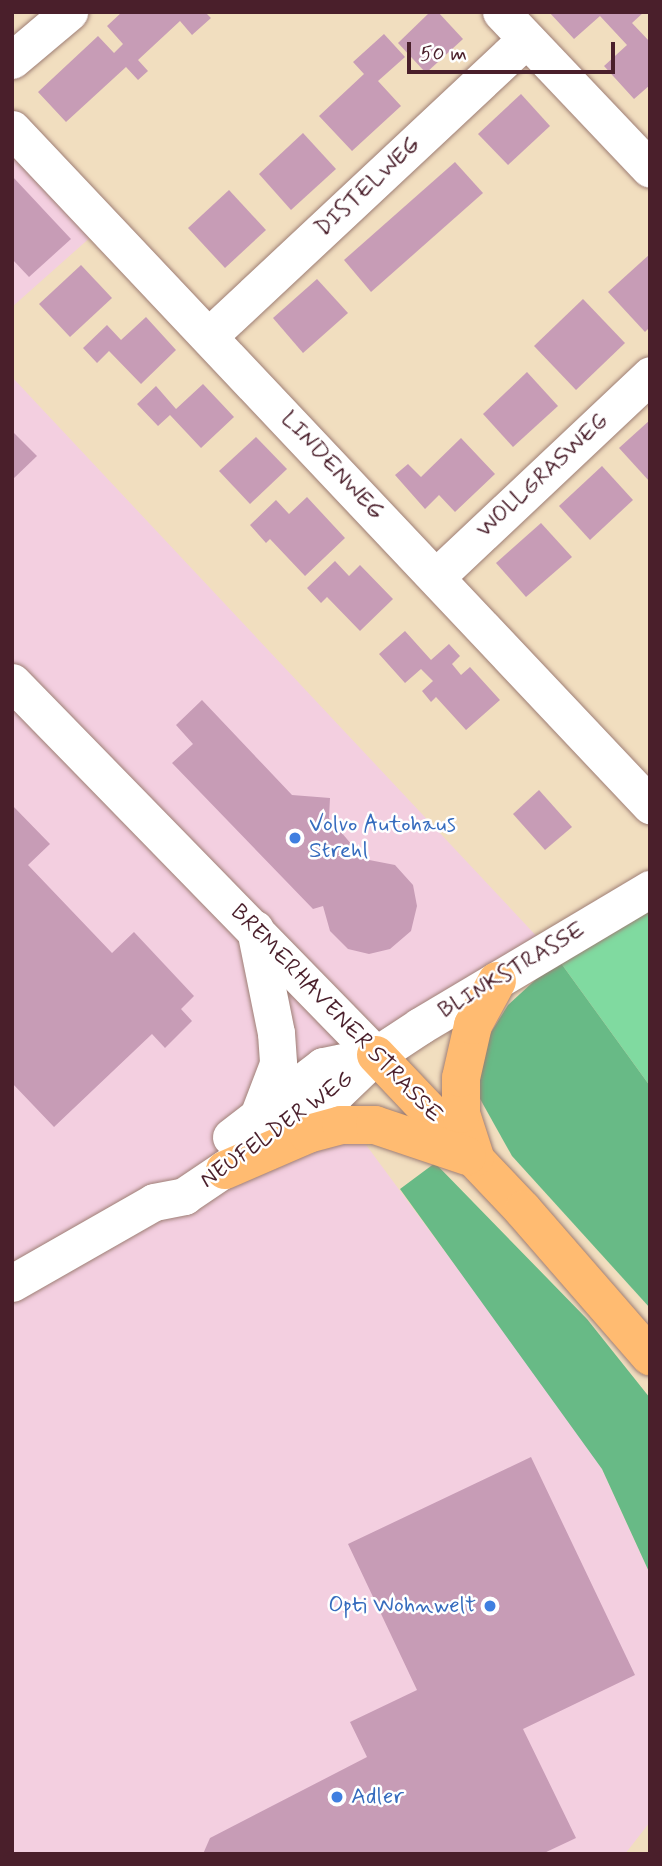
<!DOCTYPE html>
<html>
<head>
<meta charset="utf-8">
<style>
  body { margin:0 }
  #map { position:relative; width:662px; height:1866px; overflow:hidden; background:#f1debf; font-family:Mynerve,sans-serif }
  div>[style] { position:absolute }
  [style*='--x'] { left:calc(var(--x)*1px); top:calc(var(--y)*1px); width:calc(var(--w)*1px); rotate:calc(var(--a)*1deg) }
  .built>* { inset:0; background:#f3cfe0 }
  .green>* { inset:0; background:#80daa0 }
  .forest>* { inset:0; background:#68ba86 }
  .building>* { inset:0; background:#c79cb6 }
  .roads { filter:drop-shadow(0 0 2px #9e7e75) drop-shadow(0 0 2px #9e7e75) }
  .minor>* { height:37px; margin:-18.5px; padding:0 18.5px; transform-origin:18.5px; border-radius:18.5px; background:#fff }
  .major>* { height:38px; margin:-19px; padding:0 19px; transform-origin:19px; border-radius:19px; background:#ffbb71 }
  .dots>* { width:19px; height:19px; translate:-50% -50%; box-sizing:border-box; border:4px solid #fff; border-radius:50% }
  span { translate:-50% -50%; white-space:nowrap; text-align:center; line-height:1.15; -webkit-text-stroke:5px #fff; paint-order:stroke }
  .street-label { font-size:23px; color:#4a1f2b }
  .shop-label { font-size:23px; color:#366cbe }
  .left { translate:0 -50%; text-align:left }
  .right { translate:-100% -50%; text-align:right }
  .frame { position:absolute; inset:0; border:14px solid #4a1f2b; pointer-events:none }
  .scale { position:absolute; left:407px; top:42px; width:208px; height:32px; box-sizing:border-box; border:4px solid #4a1f2b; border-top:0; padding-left:9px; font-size:21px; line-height:24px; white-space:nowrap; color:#4a1f2b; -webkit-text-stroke:5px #fff; paint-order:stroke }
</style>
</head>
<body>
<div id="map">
  <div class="built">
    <i style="clip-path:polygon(12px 149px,93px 235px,12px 307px)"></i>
    <i style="clip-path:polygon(12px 377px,558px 959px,335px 1103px,569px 1419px,602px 1469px,650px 1574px,650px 1822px,625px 1854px,12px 1854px)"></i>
  </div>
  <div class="green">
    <i style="clip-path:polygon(650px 908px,650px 1086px,558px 959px)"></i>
  </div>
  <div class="forest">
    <i style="clip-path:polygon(558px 959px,650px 1086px,650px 1308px,512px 1156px,479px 1097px,482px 1047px,508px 1005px)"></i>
    <i style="clip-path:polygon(435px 1163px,587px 1319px,650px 1398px,650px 1574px,602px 1469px,400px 1189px)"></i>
  </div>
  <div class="building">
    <i style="clip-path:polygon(122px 12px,205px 12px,211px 18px,192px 35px,180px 21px,138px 60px,148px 71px,138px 80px,126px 67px,66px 122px,38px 92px,98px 36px,114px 53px,123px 44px,107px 26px)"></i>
    <i style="clip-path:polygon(430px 12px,438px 12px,463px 39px,426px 73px,398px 43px)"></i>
    <i style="clip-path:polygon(549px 12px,644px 12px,632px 23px,650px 42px,650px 85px,634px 99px,604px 66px,627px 45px,600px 16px,574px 39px)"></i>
    <i style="clip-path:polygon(384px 34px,405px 57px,378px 81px,401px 106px,352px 151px,319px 116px,364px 74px,353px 62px)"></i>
    <i style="clip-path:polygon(521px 94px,550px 126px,508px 165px,478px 134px)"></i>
    <i style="clip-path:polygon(303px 133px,336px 169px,291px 210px,259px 174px)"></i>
    <i style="clip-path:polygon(455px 162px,483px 193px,371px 292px,344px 260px)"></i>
    <i style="clip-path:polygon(12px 176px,71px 239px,29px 277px,12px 259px)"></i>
    <i style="clip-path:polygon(229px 190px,266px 230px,225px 268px,188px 228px)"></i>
    <i style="clip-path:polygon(650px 254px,650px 327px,645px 332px,608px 292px)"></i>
    <i style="clip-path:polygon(81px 265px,112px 298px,70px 337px,39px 304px)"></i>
    <i style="clip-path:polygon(317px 279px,348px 313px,303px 353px,273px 318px)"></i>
    <i style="clip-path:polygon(583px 299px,625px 343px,576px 390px,534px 346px)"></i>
    <i style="clip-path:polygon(146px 317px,176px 350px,141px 384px,109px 351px,97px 363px,83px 348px,107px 325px,121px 340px)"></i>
    <i style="clip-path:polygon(527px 372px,558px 406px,513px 447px,483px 414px)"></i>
    <i style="clip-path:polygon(203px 384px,234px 417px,201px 448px,170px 415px,158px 426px,137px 404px,156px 386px,176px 409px)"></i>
    <i style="clip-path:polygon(650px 420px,650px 482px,619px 448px)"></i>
    <i style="clip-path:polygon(12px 431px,37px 456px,12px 480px)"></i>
    <i style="clip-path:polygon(256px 437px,287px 469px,250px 504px,219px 471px)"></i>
    <i style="clip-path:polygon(461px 438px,495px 474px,455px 512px,439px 495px,425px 509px,395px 475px,408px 464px,421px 477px)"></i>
    <i style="clip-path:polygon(602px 466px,633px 500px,590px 540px,559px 506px)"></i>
    <i style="clip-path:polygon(307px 497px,345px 538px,305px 576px,270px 539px,266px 543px,250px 525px,276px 500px,289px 514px)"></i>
    <i style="clip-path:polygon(541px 523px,572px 557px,526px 597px,496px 563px)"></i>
    <i style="clip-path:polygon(335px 561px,349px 576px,360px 565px,393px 599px,360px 631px,327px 597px,321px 603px,307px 588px)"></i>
    <i style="clip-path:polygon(405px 631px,431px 660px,449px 644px,460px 656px,452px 664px,461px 675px,470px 667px,500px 700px,466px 730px,436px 697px,431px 702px,422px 691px,433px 681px,421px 669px,405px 683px,379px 654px)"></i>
    <i style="clip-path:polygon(202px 700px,292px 795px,330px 798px,329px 818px,364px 859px,395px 865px,413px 885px,417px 906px,411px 931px,390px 949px,369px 954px,348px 949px,330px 931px,323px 906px,313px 909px,172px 763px,193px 744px,176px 725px)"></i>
    <i style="clip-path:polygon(539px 790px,572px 827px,545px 850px,513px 814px)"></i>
    <i style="clip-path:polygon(12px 805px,50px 844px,28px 865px,112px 953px,134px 932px,194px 996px,181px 1009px,192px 1021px,165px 1048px,152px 1034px,54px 1127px,12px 1083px)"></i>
    <i style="clip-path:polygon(531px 1457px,635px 1675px,523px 1729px,576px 1838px,542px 1854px,203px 1854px,210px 1838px,367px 1757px,350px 1722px,417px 1690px,348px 1544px)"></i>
  </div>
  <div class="roads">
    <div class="minor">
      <i style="--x:501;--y:12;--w:216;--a:46.5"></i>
      <i style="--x:12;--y:60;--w:75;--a:-40.1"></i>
      <i style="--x:12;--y:129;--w:930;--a:46.66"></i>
      <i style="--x:210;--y:335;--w:433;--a:-43.1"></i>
      <i style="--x:436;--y:577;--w:294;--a:-43.3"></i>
      <i style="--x:12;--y:682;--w:521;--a:45.7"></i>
      <i style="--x:255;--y:929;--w:106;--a:78.6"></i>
      <i style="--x:276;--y:1033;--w:31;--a:86"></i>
      <i style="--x:278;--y:1064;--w:56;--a:111"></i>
      <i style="--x:231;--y:1137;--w:116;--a:-37.7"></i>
      <i style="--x:323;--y:1066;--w:54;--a:-11.7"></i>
      <i style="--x:12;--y:1283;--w:163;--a:-29.7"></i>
      <i style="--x:154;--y:1202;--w:31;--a:-11"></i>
      <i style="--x:184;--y:1196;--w:182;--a:-34"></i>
      <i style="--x:335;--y:1094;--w:57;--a:-43.6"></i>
      <i style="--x:376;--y:1055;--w:53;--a:-33.4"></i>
      <i style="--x:420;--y:1026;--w:268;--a:-30.8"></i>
    </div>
    <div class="major">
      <i style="--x:376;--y:1055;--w:214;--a:46.5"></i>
      <i style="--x:523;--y:1210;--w:194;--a:49"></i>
      <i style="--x:475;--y:1157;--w:45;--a:-108"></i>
      <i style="--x:461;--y:1114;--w:36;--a:-90"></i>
      <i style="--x:461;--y:1078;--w:54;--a:-77.2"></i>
      <i style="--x:473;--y:1025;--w:50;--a:-61.4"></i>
      <i style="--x:225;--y:1170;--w:90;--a:-23.4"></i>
      <i style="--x:308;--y:1134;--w:34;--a:-15"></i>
      <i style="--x:341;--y:1125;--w:34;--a:0"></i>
      <i style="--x:375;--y:1125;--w:97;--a:18.6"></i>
    </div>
  </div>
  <div class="dots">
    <i style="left:295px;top:838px;background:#3f7fe0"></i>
    <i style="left:490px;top:1606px;background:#3f7fe0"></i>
    <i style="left:337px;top:1797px;background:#3f7fe0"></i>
  </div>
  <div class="street-label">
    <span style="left:368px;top:187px;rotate:-43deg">DISTELWEG</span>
    <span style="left:332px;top:466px;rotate:47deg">LINDENWEG</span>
    <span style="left:543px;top:476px;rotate:-43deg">WOLLGRASWEG</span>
    <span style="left:512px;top:971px;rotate:-31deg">BLINKSTRASSE</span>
    <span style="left:336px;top:1014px;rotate:46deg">BREMERHAVENER STRASSE</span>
    <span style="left:277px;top:1130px;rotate:-36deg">NEUFELDER WEG</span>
  </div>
  <div class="shop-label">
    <span class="left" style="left:309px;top:838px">Volvo Autohaus<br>Strehl</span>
    <span class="right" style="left:476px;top:1606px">Opti Wohnwelt</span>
    <span class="left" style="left:351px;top:1797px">Adler</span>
  </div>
  <div class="frame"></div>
  <div class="scale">50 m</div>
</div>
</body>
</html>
